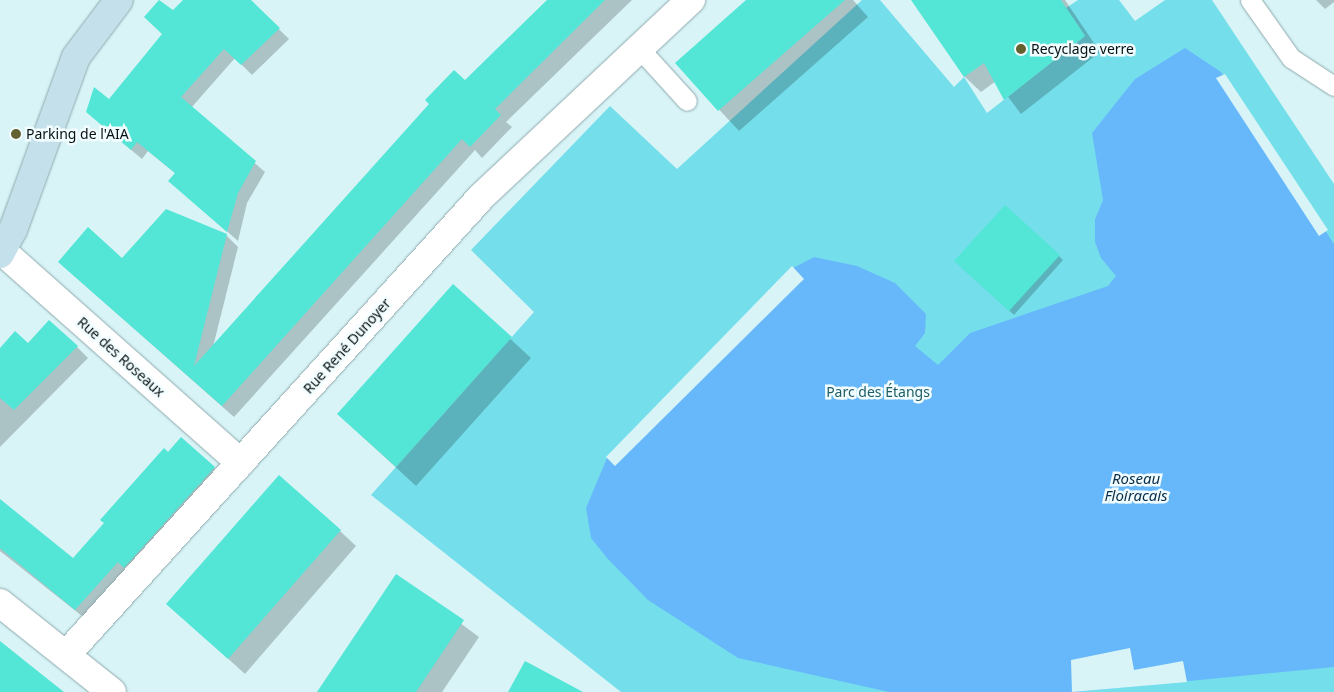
<!DOCTYPE html>
<html>
<head>
<meta charset="utf-8">
<style>
  body { margin:0 }
  #map { position:relative; width:1334px; height:692px; overflow:hidden; background:#d8f4f7; font-family:"Noto Sans",sans-serif }
  div>[style] { position:absolute }
  [style*='--x'] { left:calc(var(--x)*1px); top:calc(var(--y)*1px); width:calc(var(--w)*1px); rotate:calc(var(--a)*1deg) }
  .green>* { inset:0; background:#74dfeb }
  .water>* { inset:0; background:#67b8fb }
  .pier>* { inset:0; background:#d8f4f7 }
  .shadow>* { inset:0; background:#0003 }
  .building>* { inset:0; background:#53e5d6 }
  .roads { filter:drop-shadow(0 0 1px #8fa9ad) drop-shadow(0 0 1px #8fa9ad) }
  .lane>* { height:19px; margin:-9.5px; padding:0 9.5px; transform-origin:9.5px; border-radius:9.5px; background:#fff }
  .street>* { height:28px; margin:-14px; padding:0 14px; transform-origin:14px; border-radius:14px; background:#fff }
  .secondary>* { height:28px; margin:-14px; padding:0 14px; transform-origin:14px; border-radius:14px; background:#c4e0eb }
  .dots>* { width:14px; height:14px; translate:-50% -50%; box-sizing:border-box; border:2px solid #f2fdff; border-radius:50% }
  span { translate:-50% -50%; white-space:nowrap; text-align:center; line-height:1.15; -webkit-text-stroke:5px #f2fdff; paint-order:stroke }
  .poi-label { font-size:14px; color:#071112 }
  .left { translate:0 -50%; text-align:left }
  .street-label { font-size:14px; color:#071112 }
  .park-label { font-size:14px; color:#205d63 }
  .water-label { font-size:15px; color:#092d47; font-style:italic }
</style>
</head>
<body>
<div id="map">
  <div class="green">
    <i style="clip-path:polygon(862px 0,880px 0,954px 87px,964px 77px,987px 113px,1085px 36px,1066px 8px,1078px 0,1119px 0,1135px 21px,1165px 0,1212px 0,1334px 184px,1334px 692px,621px 692px,371px 495px,534px 312px,471px 250px,610px 106px,677px 169px)"></i>
  </div>
  <div class="water">
    <i style="clip-path:polygon(1185px 48px,1221px 72px,1334px 244px,1334px 667px,1075px 692px,889px 692px,738px 658px,648px 600px,607px 558px,591px 538px,586px 508px,607px 458px,793px 268px,814px 257px,857px 266px,895px 283px,926px 314px,925px 333px,915px 346px,938px 365px,970px 333px,1108px 286px,1116px 276px,1101px 258px,1095px 242px,1095px 219px,1103px 200px,1092px 133px,1135px 79px)"></i>
  </div>
  <div class="pier">
    <i style="clip-path:polygon(1225px 74px,1328px 230px,1319px 236px,1216px 78px)"></i>
    <i style="clip-path:polygon(792px 266px,804px 279px,615px 466px,606px 457px)"></i>
    <i style="clip-path:polygon(1130px 648px,1134px 670px,1183px 661px,1187px 682px,1072px 692px,1071px 660px)"></i>
  </div>
  <div class="shadow">
    <i style="clip-path:polygon(185px 0,249px 0,289px 39px,252px 75px,235px 58px,191px 108px,265px 172px,247px 203px,238px 241px,170px 181px,176px 174px,148px 151px,142px 159px,98px 122px,109px 101px,163px 34px,145px 17px,160px 1px,173px 12px)"></i>
    <i style="clip-path:polygon(548px 0,632px 0,506px 122px,512px 127px,482px 158px,475px 150px,234px 417px,71px 273px,226px 235px,238px 247px,213px 347px)"></i>
    <i style="clip-path:polygon(748px 0,853px 0,868px 17px,739px 131px,676px 63px)"></i>
    <i style="clip-path:polygon(913px 0,1065px 0,1100px 52px,1021px 114px,996px 81px,981px 92px,965px 77px)"></i>
    <i style="clip-path:polygon(1316px 0,1334px 0,1334px 2px,1325px 9px)"></i>
    <i style="clip-path:polygon(1059px 256px,1063px 260px,1014px 315px,960px 266px)"></i>
    <i style="clip-path:polygon(453px 286px,531px 358px,416px 486px,338px 414px)"></i>
    <i style="clip-path:polygon(28px 345px,77px 347px,88px 358px,0 447px,0 350px)"></i>
    <i style="clip-path:polygon(168px 453px,214px 468px,225px 479px,87px 620px,0 551px,0 501px,74px 559px)"></i>
    <i style="clip-path:polygon(340px 531px,356px 546px,245px 674px,168px 604px)"></i>
    <i style="clip-path:polygon(397px 576px,479px 637px,442px 692px,318px 692px)"></i>
  </div>
  <div class="building">
    <i style="clip-path:polygon(159px 0,173px 10px,183px 0,251px 0,280px 28px,241px 65px,224px 49px,181px 97px,256px 161px,238px 193px,227px 232px,168px 181px,175px 173px,137px 142px,131px 150px,86px 112px,94px 87px,109px 99px,162px 34px,144px 17px)"></i>
    <i style="clip-path:polygon(547px 0,605px 0,495px 109px,501px 115px,470px 147px,462px 139px,222px 406px,58px 262px,88px 227px,122px 258px,166px 209px,227px 234px,194px 366px,429px 104px,425px 100px,454px 70px,465px 80px)"></i>
    <i style="clip-path:polygon(746px 0,845px 0,718px 111px,675px 63px)"></i>
    <i style="clip-path:polygon(911px 0,1061px 0,1085px 36px,1004px 100px,984px 63px,964px 77px)"></i>
    <i style="clip-path:polygon(1005px 205px,1060px 255px,1009px 311px,954px 261px)"></i>
    <i style="clip-path:polygon(453px 284px,512px 337px,396px 467px,337px 414px)"></i>
    <i style="clip-path:polygon(49px 320px,78px 346px,14px 410px,0 398px,0 348px,15px 331px,28px 343px)"></i>
    <i style="clip-path:polygon(181px 437px,215px 467px,124px 568px,118px 562px,75px 610px,0 548px,0 499px,73px 558px,104px 523px,100px 520px,164px 448px,168px 452px)"></i>
    <i style="clip-path:polygon(279px 475px,341px 530px,228px 659px,166px 604px)"></i>
    <i style="clip-path:polygon(396px 574px,464px 620px,416px 692px,317px 692px)"></i>
    <i style="clip-path:polygon(0 641px,35px 669px,64px 692px,0 692px)"></i>
    <i style="clip-path:polygon(525px 661px,583px 692px,508px 692px)"></i>
  </div>
  <div class="roads">
    <div class="lane">
      <i style="--x:1250;--y:0;--w:71;--a:54.7"></i>
      <i style="--x:1291;--y:58;--w:51;--a:33.1"></i>
      <i style="--x:637;--y:46;--w:74;--a:47.7"></i>
    </div>
    <div class="street">
      <i style="--x:2;--y:251;--w:319;--a:41.6"></i>
      <i style="--x:0;--y:603;--w:143;--a:38.5"></i>
      <i style="--x:66;--y:655;--w:619;--a:-47.81"></i>
      <i style="--x:482;--y:196;--w:287;--a:-43.2"></i>
    </div>
    <div class="secondary">
      <i style="--x:0;--y:254;--w:27;--a:-62"></i>
      <i style="--x:13;--y:230;--w:184;--a:-70"></i>
      <i style="--x:76;--y:57;--w:71;--a:-53"></i>
    </div>
  </div>
  <div class="dots">
    <i style="left:1021px;top:49px;background:#63612e"></i>
    <i style="left:16px;top:134px;background:#63612e"></i>
  </div>
  <div class="poi-label">
    <span class="left" style="left:1031px;top:49px">Recyclage verre</span>
    <span class="left" style="left:26px;top:134px">Parking de l'AIA</span>
  </div>
  <div class="street-label">
    <span style="left:347px;top:346px;rotate:-48deg">Rue René Dunoyer</span>
    <span style="left:121px;top:357px;rotate:42deg">Rue des Roseaux</span>
  </div>
  <div class="park-label">
    <span style="left:878px;top:392px">Parc des Étangs</span>
  </div>
  <div class="water-label">
    <span style="left:1136px;top:487px">Roseau<br>Floiracais</span>
  </div>
</div>
</body>
</html>
